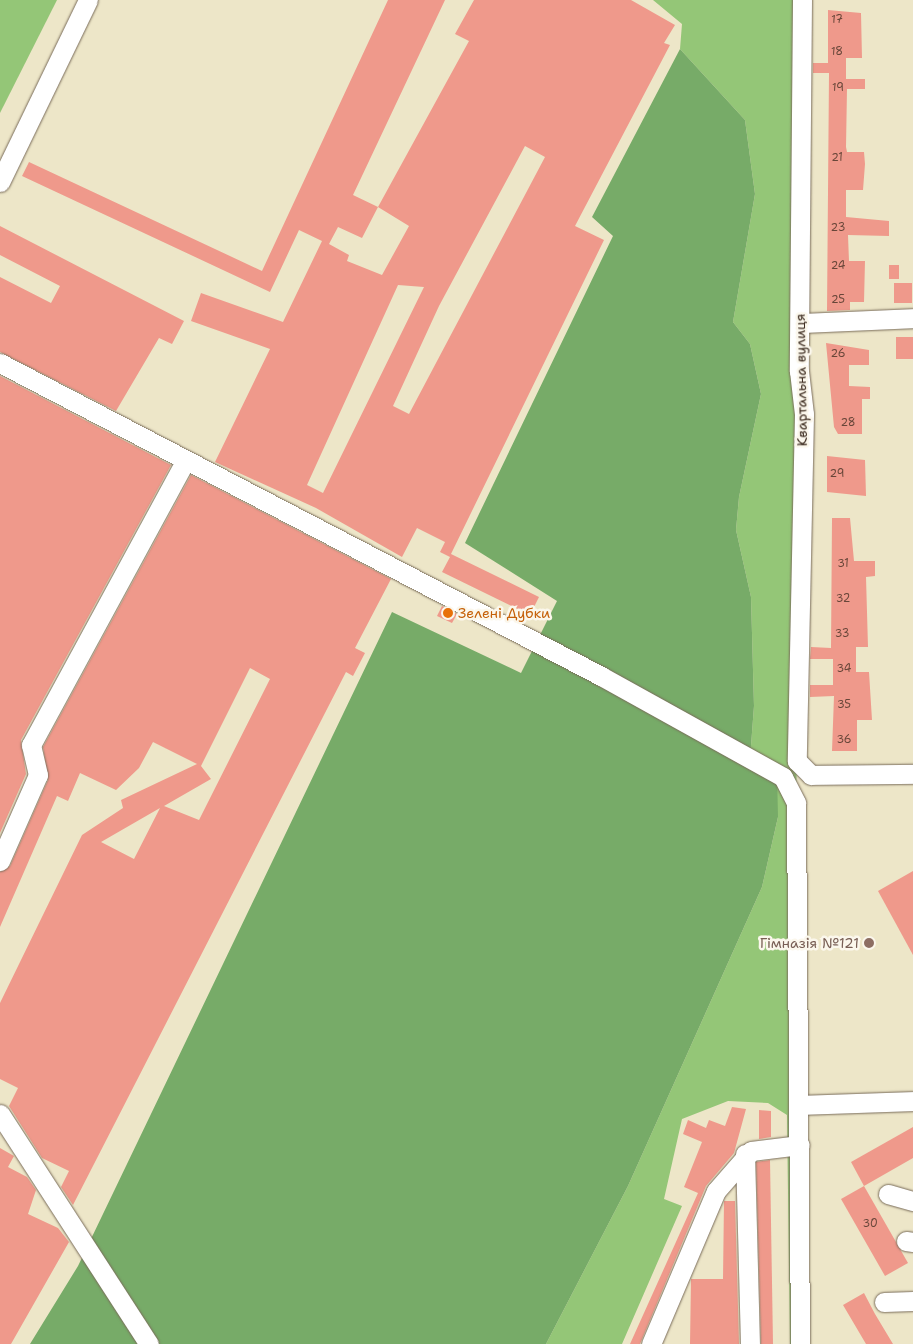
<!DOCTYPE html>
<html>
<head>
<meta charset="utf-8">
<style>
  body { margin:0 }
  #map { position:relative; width:913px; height:1344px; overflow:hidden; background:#ede6c8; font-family:"Shantell Sans",sans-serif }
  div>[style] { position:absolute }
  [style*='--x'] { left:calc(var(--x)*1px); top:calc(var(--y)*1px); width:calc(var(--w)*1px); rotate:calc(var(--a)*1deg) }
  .green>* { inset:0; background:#94c677 }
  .forest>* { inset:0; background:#77ab68 }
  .building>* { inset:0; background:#ef998b }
  .roads { filter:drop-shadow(0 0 1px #796c5a) drop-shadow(0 0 1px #796c5a) }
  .minor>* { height:19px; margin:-9.5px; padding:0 9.5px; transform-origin:9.5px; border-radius:9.5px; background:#fff }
  .dots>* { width:14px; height:14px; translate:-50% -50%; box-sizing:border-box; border:2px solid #fbf7ec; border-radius:50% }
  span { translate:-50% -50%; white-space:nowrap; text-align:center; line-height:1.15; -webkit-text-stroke:5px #fbf7ec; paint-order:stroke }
  .number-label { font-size:11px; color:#684639 }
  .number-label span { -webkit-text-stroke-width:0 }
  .street-label { font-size:14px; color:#3b2a1e }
  .food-label { font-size:14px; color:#c56008 }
  .left { translate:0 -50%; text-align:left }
  .education-label { font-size:14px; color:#785e54 }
  .right { translate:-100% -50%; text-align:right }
</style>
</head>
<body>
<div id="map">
  <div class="green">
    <i style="clip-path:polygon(0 0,57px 0,0 113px)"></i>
    <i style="clip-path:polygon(653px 0,802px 0,804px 414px,796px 803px,800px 1344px,790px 1344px,787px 1115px,768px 1103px,728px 1101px,682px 1119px,664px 1199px,682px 1206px,622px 1344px,546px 1344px,628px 1186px,762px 887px,778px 817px,750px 759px,754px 706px,751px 597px,736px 530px,739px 497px,761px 394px,750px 344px,733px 322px,755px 194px,745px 120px,680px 49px,682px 24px)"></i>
  </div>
  <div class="forest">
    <i style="clip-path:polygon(680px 49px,745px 120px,755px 194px,733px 322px,750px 344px,761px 394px,739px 497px,736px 530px,751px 597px,754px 706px,750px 759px,777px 773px,778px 817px,762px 887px,628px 1186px,546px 1344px,30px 1344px,78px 1266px,392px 612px,521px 673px,557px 601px,465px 543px,613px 236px,592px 217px)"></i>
  </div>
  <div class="building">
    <i style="clip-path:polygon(evenodd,388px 0,445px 0,353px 195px,378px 207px,469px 41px,455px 34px,474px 0,631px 0,675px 25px,664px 43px,670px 45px,575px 226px,604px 240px,451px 554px,539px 597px,530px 615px,442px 572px,450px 557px,440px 552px,445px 542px,417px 528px,402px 557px,316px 508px,215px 462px,270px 349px,191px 321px,201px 293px,283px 322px,322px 241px,299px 230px,270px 292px,22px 176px,29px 162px,262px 271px,388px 0,525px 146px,545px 157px,409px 414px,393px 406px,439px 306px,525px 146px,388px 0,378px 207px,409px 226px,382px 275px,347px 261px,349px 255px,329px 244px,338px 227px,362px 238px,378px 207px,388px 0,398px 285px,424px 287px,323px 493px,307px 485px,398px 285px)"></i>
    <i style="clip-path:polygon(828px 10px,861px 13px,862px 58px,846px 58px,846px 79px,865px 79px,865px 89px,847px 89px,846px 147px,847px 152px,864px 152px,865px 164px,863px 190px,846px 190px,846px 217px,889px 221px,889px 236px,848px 235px,849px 261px,865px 261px,864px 302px,850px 302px,850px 310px,827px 311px,829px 73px,813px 73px,813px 63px,828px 63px)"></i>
    <i style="clip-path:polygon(0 226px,184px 321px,172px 344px,159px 338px,116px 411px,0 352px,0 277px,51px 303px,60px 286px,0 255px)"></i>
    <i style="clip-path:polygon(889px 265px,899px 265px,899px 279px,889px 279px)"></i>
    <i style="clip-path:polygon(894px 283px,912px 283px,912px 303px,894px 303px)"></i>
    <i style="clip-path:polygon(896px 337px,913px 337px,913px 359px,896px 359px)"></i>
    <i style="clip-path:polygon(826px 343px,869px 350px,869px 365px,849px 365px,849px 386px,870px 387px,870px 399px,862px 399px,862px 434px,838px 434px,834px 427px)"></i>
    <i style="clip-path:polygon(0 376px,171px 465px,21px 740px,26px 774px,0 833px)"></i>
    <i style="clip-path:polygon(827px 456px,865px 460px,866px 496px,827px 492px)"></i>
    <i style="clip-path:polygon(evenodd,191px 475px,391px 579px,355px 648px,365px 653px,353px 676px,346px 672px,73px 1205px,61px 1187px,69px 1171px,42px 1158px,9px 1106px,18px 1088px,0 1079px,0 1003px,82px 835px,123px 808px,121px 800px,197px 764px,153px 742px,139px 768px,116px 790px,80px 773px,68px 801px,57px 796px,0 927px,0 872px,10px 866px,48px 780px,43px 747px,191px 475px,250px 668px,270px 679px,199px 820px,164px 806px,211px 779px,201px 766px,250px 668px,191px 475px,160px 808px,134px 859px,101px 842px,160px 808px)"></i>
    <i style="clip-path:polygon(832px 518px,850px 518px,854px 561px,875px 561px,875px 576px,866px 577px,868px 647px,856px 647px,856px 672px,869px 672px,872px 720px,857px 720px,857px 751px,832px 751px,834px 696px,810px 697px,810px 685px,833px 685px,833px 659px,810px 659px,811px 647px,831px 648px)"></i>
    <i style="clip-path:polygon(442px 606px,457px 614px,452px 623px,437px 616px)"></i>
    <i style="clip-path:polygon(913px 871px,913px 955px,878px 891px)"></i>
    <i style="clip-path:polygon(732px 1107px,746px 1109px,734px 1153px,706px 1186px,640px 1344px,630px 1344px,698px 1193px,684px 1187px,702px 1142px,683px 1134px,688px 1120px,706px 1128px,709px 1120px,725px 1126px)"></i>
    <i style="clip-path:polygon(759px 1110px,771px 1111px,771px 1137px,759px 1139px)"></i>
    <i style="clip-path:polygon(913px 1127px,913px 1158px,864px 1186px,851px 1162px)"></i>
    <i style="clip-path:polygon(0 1148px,14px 1156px,8px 1167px,27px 1177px,36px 1190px,28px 1214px,58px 1228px,69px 1242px,11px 1344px,0 1344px)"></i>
    <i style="clip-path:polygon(770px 1160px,773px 1344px,761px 1344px,756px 1162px)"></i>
    <i style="clip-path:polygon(864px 1186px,908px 1263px,885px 1276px,841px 1199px)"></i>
    <i style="clip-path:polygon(724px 1201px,735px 1201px,739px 1344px,690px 1344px,691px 1279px,723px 1279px)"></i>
    <i style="clip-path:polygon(864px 1293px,875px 1314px,893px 1344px,866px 1344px,843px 1305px)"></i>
  </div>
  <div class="roads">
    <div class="minor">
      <i style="--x:802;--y:0;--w:371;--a:90.5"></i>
      <i style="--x:799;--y:371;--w:43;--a:83.4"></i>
      <i style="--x:804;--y:414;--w:347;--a:91.2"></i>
      <i style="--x:797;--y:761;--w:20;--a:45"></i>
      <i style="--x:811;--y:775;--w:102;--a:-0.6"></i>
      <i style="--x:0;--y:182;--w:202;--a:-64.2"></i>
      <i style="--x:800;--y:323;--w:113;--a:-2.5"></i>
      <i style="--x:0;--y:363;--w:678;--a:27.51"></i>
      <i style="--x:601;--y:676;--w:208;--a:29"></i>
      <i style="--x:783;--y:777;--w:29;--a:63"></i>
      <i style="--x:796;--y:803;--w:541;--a:89.58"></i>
      <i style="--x:0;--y:861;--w:94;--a:-66.2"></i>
      <i style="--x:38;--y:775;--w:31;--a:-103"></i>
      <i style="--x:31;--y:745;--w:324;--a:-61.5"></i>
      <i style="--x:800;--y:1105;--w:113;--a:-2"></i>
      <i style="--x:0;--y:1114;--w:274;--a:57.1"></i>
      <i style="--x:745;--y:1154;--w:190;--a:88.5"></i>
      <i style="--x:888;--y:1194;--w:26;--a:16"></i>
      <i style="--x:906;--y:1241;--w:7;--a:8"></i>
      <i style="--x:884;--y:1302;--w:29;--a:-2"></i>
      <i style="--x:651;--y:1344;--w:166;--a:-67"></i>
      <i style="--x:716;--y:1191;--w:53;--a:-48.8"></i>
      <i style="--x:751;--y:1151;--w:49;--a:-7"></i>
    </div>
  </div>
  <div class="dots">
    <i style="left:448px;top:613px;background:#e8710a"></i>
    <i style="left:869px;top:943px;background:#8d6e63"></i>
  </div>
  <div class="number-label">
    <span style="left:837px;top:20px">17</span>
    <span style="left:837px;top:52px">18</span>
    <span style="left:838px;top:88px">19</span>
    <span style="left:837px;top:158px">21</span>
    <span style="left:838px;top:228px">23</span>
    <span style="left:838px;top:266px">24</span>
    <span style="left:838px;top:300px">25</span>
    <span style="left:838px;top:354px">26</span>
    <span style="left:848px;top:423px">28</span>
    <span style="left:837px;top:474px">29</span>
    <span style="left:843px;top:564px">31</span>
    <span style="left:843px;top:599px">32</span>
    <span style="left:842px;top:634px">33</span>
    <span style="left:844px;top:669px">34</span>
    <span style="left:844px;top:705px">35</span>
    <span style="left:844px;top:740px">36</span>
    <span style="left:870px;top:1224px">30</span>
  </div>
  <div class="street-label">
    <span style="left:801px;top:380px;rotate:-91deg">Квартальна вулиця</span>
  </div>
  <div class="food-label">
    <span class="left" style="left:458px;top:613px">Зелені Дубки</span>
  </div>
  <div class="education-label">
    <span class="right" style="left:859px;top:943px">Гімназія №121</span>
  </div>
</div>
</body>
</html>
